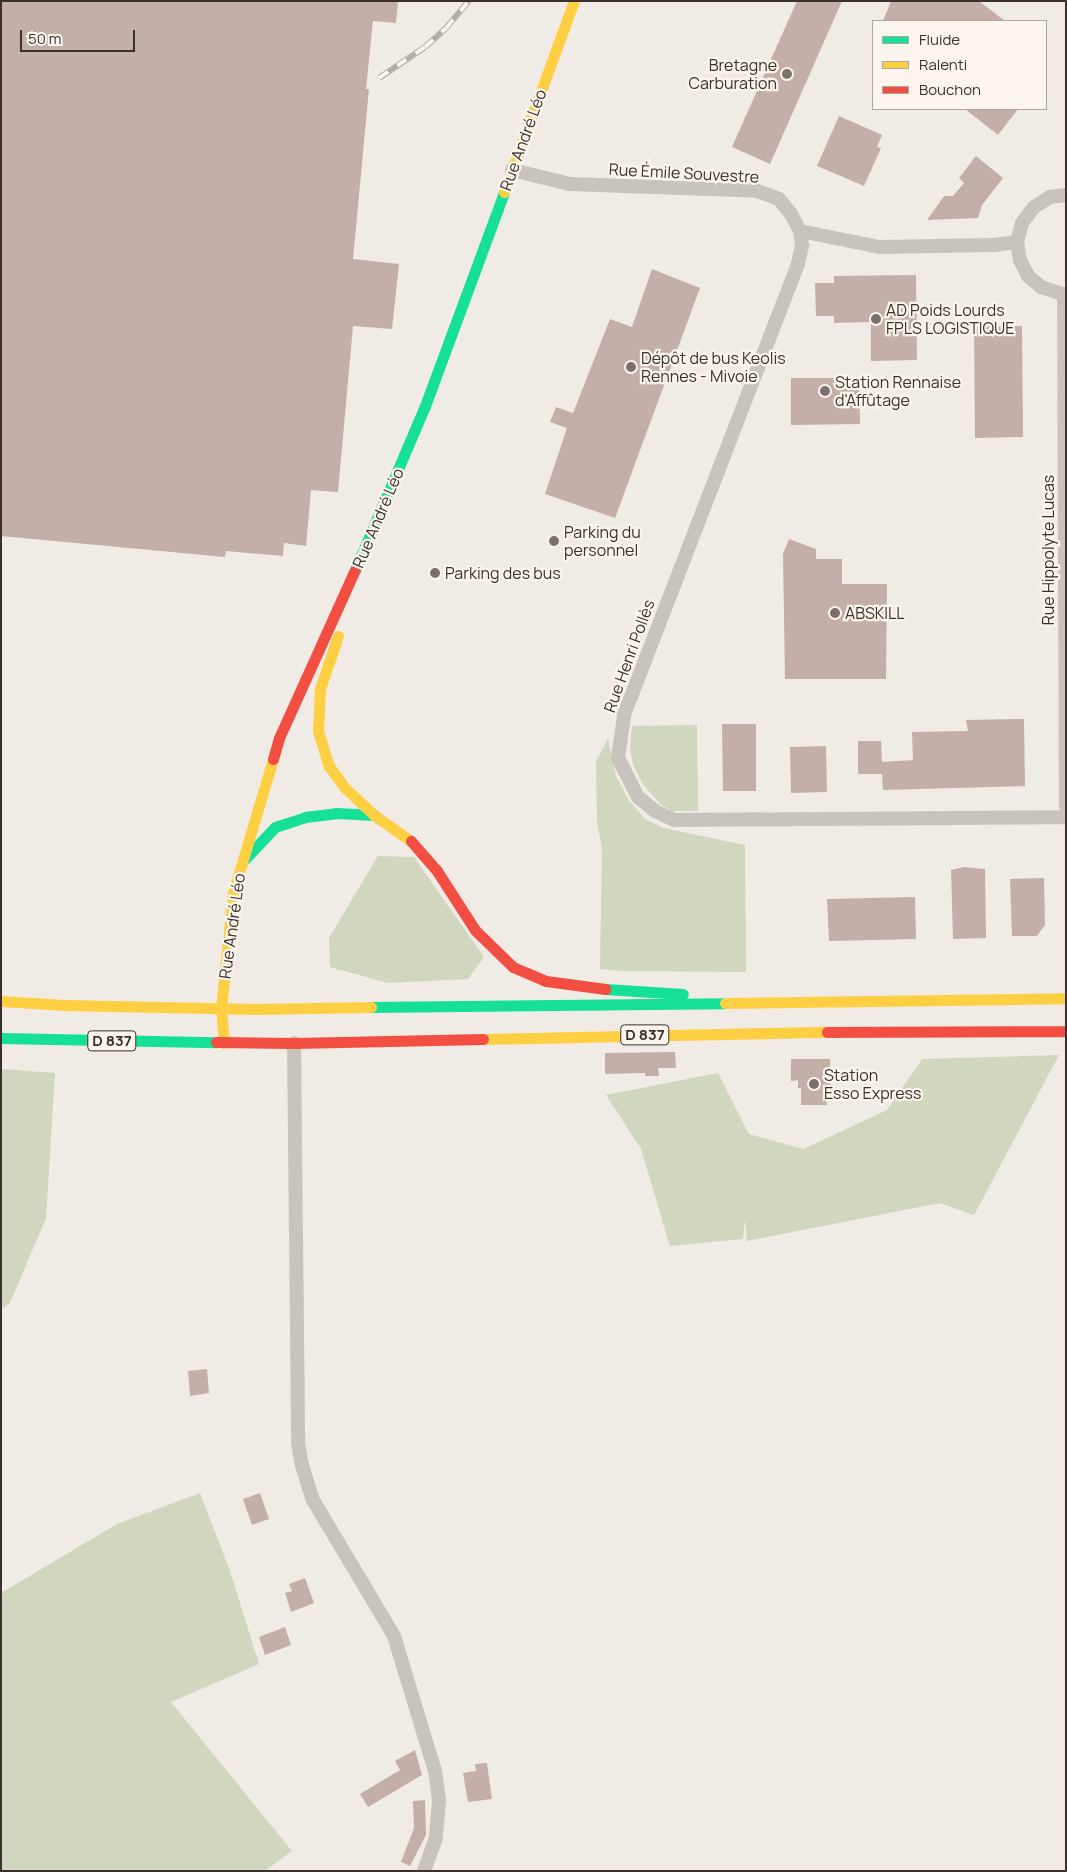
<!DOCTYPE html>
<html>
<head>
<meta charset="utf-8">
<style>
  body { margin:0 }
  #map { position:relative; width:1067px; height:1872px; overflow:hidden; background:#f0ebe5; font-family:Manrope,sans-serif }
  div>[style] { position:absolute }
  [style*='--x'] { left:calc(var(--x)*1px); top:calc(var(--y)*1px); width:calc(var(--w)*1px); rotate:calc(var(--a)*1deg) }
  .green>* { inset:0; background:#d1d6bf }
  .building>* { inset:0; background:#c3afa7 }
  .street>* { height:14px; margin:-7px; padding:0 7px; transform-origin:7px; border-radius:7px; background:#c9c3be }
  .fast>* { height:11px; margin:-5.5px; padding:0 5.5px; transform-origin:5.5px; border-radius:5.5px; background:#16e098 }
  .slow>* { height:11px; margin:-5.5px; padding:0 5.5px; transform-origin:5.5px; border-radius:5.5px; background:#ffcf43 }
  .jam>* { height:11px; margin:-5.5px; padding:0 5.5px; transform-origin:5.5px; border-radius:5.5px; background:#f24e42 }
  .rail>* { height:5.5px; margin-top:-2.75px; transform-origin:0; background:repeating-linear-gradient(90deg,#fbf5ee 0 11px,#b1aca8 0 22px); box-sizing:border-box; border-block:1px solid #b1aca8 }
  .dots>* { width:14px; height:14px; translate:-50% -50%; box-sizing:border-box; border:2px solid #fbf5ee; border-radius:50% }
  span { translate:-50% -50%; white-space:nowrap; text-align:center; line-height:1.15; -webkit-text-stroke:4.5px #fbf5ee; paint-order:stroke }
  .shield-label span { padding:1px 4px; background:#fbf5ee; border:1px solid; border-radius:4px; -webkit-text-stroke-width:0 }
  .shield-label { font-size:15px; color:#3b302b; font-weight:700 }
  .poi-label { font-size:16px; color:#3b302b }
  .right { translate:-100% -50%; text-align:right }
  .left { translate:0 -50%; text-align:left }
  .street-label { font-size:16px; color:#3b302b }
  .frame { position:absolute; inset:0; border:2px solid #3b302b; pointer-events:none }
  .legend { position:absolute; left:872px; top:20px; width:175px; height:90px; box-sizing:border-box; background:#fbf5ee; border:1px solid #aea6a0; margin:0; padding:6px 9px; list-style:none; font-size:15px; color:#3b302b }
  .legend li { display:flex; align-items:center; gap:10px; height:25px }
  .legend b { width:25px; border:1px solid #aea6a0 }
  .scale { position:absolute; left:20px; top:30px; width:115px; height:22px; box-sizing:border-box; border:2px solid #3b302b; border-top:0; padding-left:6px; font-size:15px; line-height:18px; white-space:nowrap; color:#3b302b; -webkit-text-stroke:4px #fbf5ee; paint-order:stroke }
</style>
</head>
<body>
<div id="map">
  <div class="green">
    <i style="clip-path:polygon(697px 725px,698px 811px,672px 811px,660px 804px,642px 783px,633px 764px,630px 749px,632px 726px)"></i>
    <i style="clip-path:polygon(608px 739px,616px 776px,628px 799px,645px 819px,664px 828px,745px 845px,746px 972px,624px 971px,600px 969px,602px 848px,597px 822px,596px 761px)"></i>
    <i style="clip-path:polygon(378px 856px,414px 857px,484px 957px,468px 979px,388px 983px,330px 967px,329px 938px)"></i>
    <i style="clip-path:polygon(1059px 1055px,974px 1215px,940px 1203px,747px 1241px,745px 1219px,743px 1239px,670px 1246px,641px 1149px,606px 1095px,718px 1073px,749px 1134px,803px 1149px,887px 1110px,922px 1059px)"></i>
    <i style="clip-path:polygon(1px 1069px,55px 1073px,46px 1218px,10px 1303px,1px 1310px)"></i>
    <i style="clip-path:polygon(200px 1493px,230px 1571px,259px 1664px,171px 1702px,292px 1851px,265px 1871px,1px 1871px,1px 1593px,117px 1524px)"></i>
  </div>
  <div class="building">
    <i style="clip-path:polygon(1px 1px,398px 1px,396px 23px,373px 21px,366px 89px,369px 89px,353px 259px,399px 264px,392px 329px,353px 326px,338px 492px,311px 490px,306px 546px,284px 543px,283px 556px,226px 551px,225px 557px,1px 536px)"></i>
    <i style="clip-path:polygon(797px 1px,842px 1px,770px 164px,732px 147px)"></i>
    <i style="clip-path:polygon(891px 1px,979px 1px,1005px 21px,883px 21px)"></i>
    <i style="clip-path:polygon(965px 109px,1018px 109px,998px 135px)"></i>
    <i style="clip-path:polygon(839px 116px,882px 135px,877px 147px,881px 148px,864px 186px,817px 166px)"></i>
    <i style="clip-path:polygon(976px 156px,1003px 178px,982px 205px,978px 218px,927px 220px,944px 196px,953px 196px,964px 183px,959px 178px)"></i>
    <i style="clip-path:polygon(652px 269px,700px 288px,615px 518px,545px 494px,567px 428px,550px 422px,556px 407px,573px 413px,610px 319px,632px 327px)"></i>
    <i style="clip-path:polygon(916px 275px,917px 360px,871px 361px,871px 322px,834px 323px,834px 316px,816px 316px,815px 283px,834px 283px,834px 276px)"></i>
    <i style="clip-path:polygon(1022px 326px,1023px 437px,975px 438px,974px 327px)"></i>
    <i style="clip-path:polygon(791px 378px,859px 378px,860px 424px,791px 425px)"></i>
    <i style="clip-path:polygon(789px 539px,816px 549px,816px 559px,842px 559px,842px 584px,887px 584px,886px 679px,785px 679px,783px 554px)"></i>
    <i style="clip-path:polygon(1024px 719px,1025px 786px,883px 790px,882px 774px,858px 774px,858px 741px,881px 741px,882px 762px,913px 760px,912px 732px,968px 731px,966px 720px)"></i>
    <i style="clip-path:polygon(722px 724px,756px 724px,756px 791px,723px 791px)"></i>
    <i style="clip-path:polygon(826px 746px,827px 792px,791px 793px,790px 747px)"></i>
    <i style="clip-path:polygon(964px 867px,985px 869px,986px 938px,953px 939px,951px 870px)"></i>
    <i style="clip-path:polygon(1044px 878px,1045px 925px,1037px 936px,1012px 936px,1010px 879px)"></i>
    <i style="clip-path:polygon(915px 897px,916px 939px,829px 941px,827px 899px)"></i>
    <i style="clip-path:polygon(675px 1052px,676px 1068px,658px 1068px,659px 1076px,645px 1076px,645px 1073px,605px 1074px,605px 1053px)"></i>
    <i style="clip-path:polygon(791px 1059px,830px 1059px,831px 1088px,826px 1088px,827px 1105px,801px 1105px,801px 1088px,798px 1088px,798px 1080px,791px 1081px)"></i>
    <i style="clip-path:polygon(207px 1369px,209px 1393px,190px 1396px,188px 1371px)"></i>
    <i style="clip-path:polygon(260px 1493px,269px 1519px,252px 1525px,243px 1499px)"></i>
    <i style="clip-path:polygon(305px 1578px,314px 1603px,291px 1612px,285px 1593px,292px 1591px,289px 1584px)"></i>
    <i style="clip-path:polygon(285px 1627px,291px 1645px,265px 1655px,259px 1637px)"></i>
    <i style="clip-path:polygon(415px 1750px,422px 1775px,368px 1807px,360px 1794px,400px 1770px,395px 1761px)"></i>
    <i style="clip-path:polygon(487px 1763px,492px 1799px,468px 1802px,463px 1773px,476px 1771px,475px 1764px)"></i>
    <i style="clip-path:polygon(425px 1800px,426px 1835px,410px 1866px,401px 1862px,414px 1828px,413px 1801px)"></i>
  </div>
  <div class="street">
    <i style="--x:512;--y:170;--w:60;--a:13.6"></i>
    <i style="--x:570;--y:184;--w:187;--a:2.1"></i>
    <i style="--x:757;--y:191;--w:23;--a:20"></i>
    <i style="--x:779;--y:199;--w:19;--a:51"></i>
    <i style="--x:791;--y:214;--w:19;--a:62"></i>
    <i style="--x:800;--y:231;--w:81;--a:11.4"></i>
    <i style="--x:879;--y:247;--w:116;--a:-1"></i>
    <i style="--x:995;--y:245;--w:22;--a:-8"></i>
    <i style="--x:1066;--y:195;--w:16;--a:173"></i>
    <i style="--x:1050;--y:197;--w:19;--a:148"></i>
    <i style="--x:1034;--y:207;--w:20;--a:127"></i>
    <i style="--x:1022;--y:223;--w:20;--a:105"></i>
    <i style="--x:1017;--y:242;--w:18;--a:81"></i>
    <i style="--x:1020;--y:260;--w:18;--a:63"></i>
    <i style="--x:1028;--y:276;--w:17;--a:40"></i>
    <i style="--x:1041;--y:287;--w:26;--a:18"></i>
    <i style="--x:800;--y:231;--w:15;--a:82"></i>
    <i style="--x:802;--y:246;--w:18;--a:103"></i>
    <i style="--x:798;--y:264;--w:484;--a:111.1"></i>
    <i style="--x:624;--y:716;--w:42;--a:98.1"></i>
    <i style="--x:618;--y:758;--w:44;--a:62.9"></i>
    <i style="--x:638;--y:797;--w:22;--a:39"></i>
    <i style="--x:655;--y:811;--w:21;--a:25"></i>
    <i style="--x:674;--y:820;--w:392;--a:-0.4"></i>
    <i style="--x:1064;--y:295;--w:511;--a:89.78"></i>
    <i style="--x:294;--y:1043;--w:400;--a:89.4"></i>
    <i style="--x:298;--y:1443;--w:22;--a:80"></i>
    <i style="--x:302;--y:1465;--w:37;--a:73"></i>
    <i style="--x:313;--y:1500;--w:158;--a:59.2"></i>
    <i style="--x:394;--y:1636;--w:141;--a:73.1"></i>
    <i style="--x:435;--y:1771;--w:30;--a:82"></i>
    <i style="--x:439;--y:1801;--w:37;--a:95"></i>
    <i style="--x:436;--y:1838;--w:35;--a:110"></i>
  </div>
  <div class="fast">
    <i style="--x:355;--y:570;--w:178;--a:-66.9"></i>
    <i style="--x:425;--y:406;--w:228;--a:-69.7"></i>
    <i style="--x:244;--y:860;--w:45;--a:-46.8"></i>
    <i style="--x:275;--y:827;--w:32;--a:-18"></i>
    <i style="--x:305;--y:817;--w:31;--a:-7"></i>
    <i style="--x:336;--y:813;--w:38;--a:3"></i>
    <i style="--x:605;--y:989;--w:78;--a:3.7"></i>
    <i style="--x:371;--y:1007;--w:354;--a:-0.6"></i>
    <i style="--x:1;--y:1038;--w:215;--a:1.1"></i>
  </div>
  <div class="slow">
    <i style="--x:504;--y:192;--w:203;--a:-69.9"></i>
    <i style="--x:338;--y:636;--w:56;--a:108.8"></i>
    <i style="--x:320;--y:689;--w:42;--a:92.7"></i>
    <i style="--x:318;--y:731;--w:37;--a:73"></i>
    <i style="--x:329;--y:766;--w:27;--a:54"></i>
    <i style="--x:345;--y:788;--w:40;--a:43"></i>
    <i style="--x:374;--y:815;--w:45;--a:35.1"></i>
    <i style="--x:1;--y:1001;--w:64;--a:3.6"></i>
    <i style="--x:65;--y:1005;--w:191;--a:1.2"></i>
    <i style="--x:256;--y:1009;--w:115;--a:-1"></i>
    <i style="--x:725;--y:1003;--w:341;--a:-0.8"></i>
    <i style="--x:483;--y:1039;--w:344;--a:-1.2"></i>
    <i style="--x:224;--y:1043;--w:34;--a:-95"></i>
    <i style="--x:221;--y:1009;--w:117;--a:-84.1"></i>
    <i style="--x:233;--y:893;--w:140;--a:-73.4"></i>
  </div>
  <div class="jam">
    <i style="--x:273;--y:759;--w:22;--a:-74"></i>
    <i style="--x:279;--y:738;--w:184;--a:-65.7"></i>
    <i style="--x:411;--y:841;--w:40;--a:49"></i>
    <i style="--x:437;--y:871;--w:70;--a:57.2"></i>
    <i style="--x:475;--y:930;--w:53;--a:44.2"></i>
    <i style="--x:513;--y:967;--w:36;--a:23"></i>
    <i style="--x:546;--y:981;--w:60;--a:7.7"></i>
    <i style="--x:827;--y:1032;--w:239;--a:-0.2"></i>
    <i style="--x:216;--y:1042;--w:78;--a:0.7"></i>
    <i style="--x:294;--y:1043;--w:189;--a:-1.2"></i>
  </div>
  <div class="rail">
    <i style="--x:379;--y:78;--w:55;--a:-34"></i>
    <i style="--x:425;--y:47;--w:28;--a:-42"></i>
    <i style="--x:446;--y:28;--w:35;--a:-50"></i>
  </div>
  <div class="dots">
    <i style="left:787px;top:74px;background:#7a716c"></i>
    <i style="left:876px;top:319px;background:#7a716c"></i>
    <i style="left:631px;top:367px;background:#7a716c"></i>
    <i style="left:825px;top:391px;background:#7a716c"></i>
    <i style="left:554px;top:541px;background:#7a716c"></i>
    <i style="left:435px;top:573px;background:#7a716c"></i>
    <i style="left:835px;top:613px;background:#7a716c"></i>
    <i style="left:814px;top:1084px;background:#7a716c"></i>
  </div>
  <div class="shield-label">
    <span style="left:645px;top:1035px">D 837</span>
    <span style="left:112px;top:1041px">D 837</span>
  </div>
  <div class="poi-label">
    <span class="right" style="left:777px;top:74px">Bretagne<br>Carburation</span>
    <span class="left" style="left:886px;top:319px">AD Poids Lourds<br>FPLS LOGISTIQUE</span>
    <span class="left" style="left:641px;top:367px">Dépôt de bus Keolis<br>Rennes - Mivoie</span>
    <span class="left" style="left:835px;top:391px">Station Rennaise<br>d'Affûtage</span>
    <span class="left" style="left:564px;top:541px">Parking du<br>personnel</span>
    <span class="left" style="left:445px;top:573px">Parking des bus</span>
    <span class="left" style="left:845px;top:613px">ABSKILL</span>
    <span class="left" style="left:824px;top:1084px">Station<br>Esso Express</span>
  </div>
  <div class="street-label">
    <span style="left:523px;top:140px;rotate:-70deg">Rue André Léo</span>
    <span style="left:684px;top:173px;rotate:3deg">Rue Émile Souvestre</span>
    <span style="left:378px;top:518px;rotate:-67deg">Rue André Léo</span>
    <span style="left:1048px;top:550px;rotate:-90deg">Rue Hippolyte Lucas</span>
    <span style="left:629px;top:656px;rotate:-70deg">Rue Henri Pollès</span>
    <span style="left:232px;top:926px;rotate:-82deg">Rue André Léo</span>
  </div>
  <div class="frame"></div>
  <ul class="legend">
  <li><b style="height:6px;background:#16e098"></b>Fluide</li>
  <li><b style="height:6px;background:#ffcf43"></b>Ralenti</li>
  <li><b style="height:6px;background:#f24e42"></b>Bouchon</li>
  </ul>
  <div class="scale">50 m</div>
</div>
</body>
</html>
